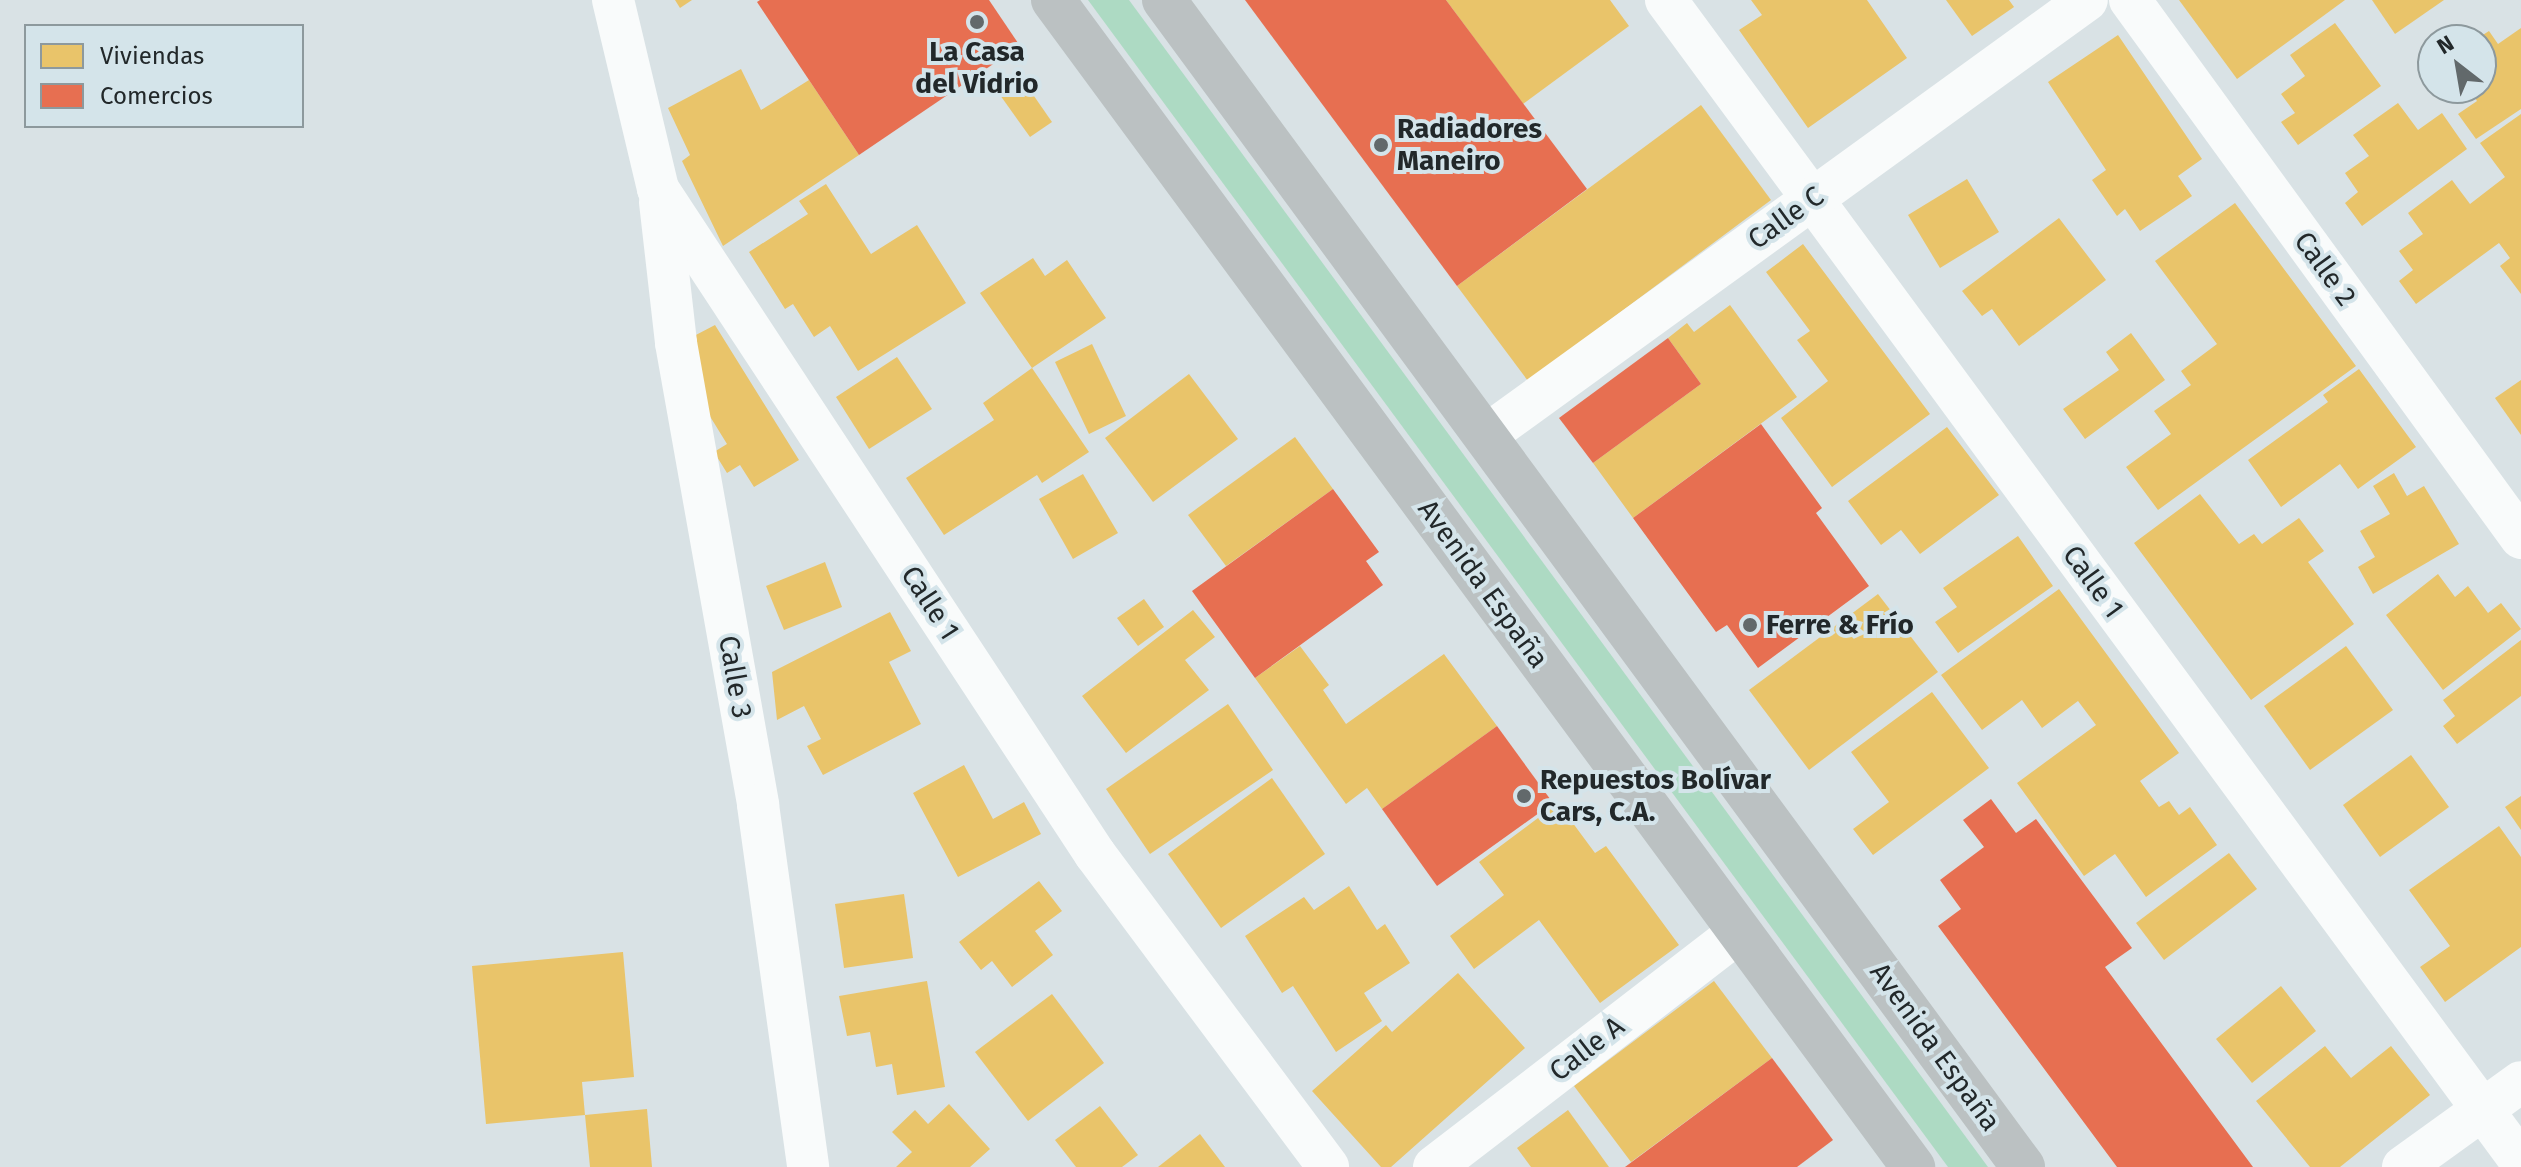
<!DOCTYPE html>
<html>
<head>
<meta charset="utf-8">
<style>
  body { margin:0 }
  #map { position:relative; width:2521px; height:1167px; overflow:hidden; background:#d9e2e5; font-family:"Fira Sans",sans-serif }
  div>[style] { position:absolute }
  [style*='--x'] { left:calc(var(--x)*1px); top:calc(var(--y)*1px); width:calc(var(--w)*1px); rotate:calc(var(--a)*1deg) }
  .green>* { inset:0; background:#addac3 }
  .homes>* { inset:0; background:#e9c46a }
  .shops>* { inset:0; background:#e76f51 }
  .minor>* { height:42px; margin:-21px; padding:0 21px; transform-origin:21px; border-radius:21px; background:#f9fbfb }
  .secondary>* { height:44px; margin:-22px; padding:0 22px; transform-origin:22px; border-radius:22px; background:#bbc1c2 }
  .dots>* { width:22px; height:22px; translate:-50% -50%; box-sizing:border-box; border:4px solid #d4e4ea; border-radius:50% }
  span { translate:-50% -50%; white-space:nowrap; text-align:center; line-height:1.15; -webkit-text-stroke:8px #d4e4ea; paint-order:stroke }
  .poi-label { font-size:28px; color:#22282a; font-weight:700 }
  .left { translate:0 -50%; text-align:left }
  .street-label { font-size:28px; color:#22282a }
  .legend { position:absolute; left:24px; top:24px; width:280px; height:104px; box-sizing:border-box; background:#d4e4ea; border:2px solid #8d999d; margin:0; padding:10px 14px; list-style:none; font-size:24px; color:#22282a }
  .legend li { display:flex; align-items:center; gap:16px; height:40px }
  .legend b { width:40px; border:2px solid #8d999d }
  .north { position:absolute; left:2417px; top:24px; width:80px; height:80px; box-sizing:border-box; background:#d4e4ea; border:2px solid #8d999d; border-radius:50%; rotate:329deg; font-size:22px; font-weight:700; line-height:32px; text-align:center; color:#22282a }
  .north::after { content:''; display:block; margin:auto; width:28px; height:36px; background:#62696b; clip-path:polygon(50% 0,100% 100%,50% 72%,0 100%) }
</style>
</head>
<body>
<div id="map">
  <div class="green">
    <i style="clip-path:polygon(1088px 0,1129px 0,1988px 1167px,1948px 1167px)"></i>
  </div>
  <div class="homes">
    <i style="clip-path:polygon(675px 0,692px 0,680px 8px)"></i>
    <i style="clip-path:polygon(1446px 0,1610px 0,1629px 26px,1523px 104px)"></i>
    <i style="clip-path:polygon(1751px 0,1867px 0,1907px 58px,1808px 128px,1739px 30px,1762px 15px)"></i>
    <i style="clip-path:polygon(1946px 0,2009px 0,2014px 7px,1972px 36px)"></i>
    <i style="clip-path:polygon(2179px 0,2345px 0,2237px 79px)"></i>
    <i style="clip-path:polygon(2372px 0,2444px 0,2395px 34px)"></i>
    <i style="clip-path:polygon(2335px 23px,2381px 86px,2298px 145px,2281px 122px,2295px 113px,2281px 94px,2305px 76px,2290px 55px)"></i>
    <i style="clip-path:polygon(2521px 28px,2521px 109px,2476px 139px,2458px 114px,2477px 101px,2468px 88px,2481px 88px,2481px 40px,2475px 40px,2489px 31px,2498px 44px)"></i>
    <i style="clip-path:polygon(2118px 35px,2202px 159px,2178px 176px,2192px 196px,2140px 231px,2125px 209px,2117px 216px,2092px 180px,2106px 170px,2048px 82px)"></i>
    <i style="clip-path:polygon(741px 69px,761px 110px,809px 80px,859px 155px,723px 246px,682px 161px,690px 155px,668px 108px)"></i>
    <i style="clip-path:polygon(1018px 73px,1052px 122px,1030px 137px,995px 88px)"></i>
    <i style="clip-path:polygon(2398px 103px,2418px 130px,2442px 113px,2467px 149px,2362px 226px,2345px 203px,2358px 192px,2345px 173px,2369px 156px,2353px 135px)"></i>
    <i style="clip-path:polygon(1701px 105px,1771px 200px,1528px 381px,1457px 286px)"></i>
    <i style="clip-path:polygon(2521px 114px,2521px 294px,2500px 266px,2510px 258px,2499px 243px,2416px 304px,2399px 281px,2413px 270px,2399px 251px,2423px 234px,2408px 213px,2452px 180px,2470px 204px,2505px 177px,2480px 143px)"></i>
    <i style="clip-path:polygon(1967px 179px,1999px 232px,1940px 268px,1908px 215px)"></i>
    <i style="clip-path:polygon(826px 184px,871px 254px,917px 225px,966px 303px,858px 371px,830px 326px,814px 337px,793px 304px,785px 309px,749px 252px,808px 214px,799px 201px)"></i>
    <i style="clip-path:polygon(2235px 203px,2356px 366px,2158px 510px,2126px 467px,2171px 434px,2154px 411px,2191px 385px,2181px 371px,2217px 344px,2155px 261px)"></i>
    <i style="clip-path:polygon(2059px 218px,2106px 280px,2019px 346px,1992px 309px,1982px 316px,1962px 291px)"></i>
    <i style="clip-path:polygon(1803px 244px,1930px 414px,1832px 487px,1781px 418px,1828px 381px,1797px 340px,1810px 331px,1766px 272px)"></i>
    <i style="clip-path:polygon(1033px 258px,1045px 276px,1067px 260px,1106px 318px,1032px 368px,980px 293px)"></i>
    <i style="clip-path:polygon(1730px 305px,1797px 397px,1633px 518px,1593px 463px,1701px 384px,1668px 338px,1687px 323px,1694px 332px)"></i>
    <i style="clip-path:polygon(715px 325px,799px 460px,754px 487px,740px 465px,727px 473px,714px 452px,727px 444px,695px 392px,692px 337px)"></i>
    <i style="clip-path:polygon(2131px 333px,2165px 380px,2085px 439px,2063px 409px,2119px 370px,2106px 352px)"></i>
    <i style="clip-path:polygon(1092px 344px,1126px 416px,1089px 434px,1055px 362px)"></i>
    <i style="clip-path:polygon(897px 357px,932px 409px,869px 449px,836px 397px)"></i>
    <i style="clip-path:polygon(1032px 368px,1089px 452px,1042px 483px,1037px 475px,944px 535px,906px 478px,994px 420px,983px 403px)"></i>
    <i style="clip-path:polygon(2359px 369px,2416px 447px,2358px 489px,2340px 464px,2281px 507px,2248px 460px,2328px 402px,2323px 395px)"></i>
    <i style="clip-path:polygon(1189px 374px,1238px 439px,1153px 502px,1105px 438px)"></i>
    <i style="clip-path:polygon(2521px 380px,2521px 435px,2495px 398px)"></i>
    <i style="clip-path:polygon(1947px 427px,1999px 495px,1920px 554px,1901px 530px,1881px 545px,1848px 501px)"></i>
    <i style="clip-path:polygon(1295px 437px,1333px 489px,1226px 566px,1188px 515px)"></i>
    <i style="clip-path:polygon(2394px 473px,2407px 496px,2424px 486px,2459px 544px,2373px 594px,2358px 567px,2375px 557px,2360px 531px,2390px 514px,2373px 486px)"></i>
    <i style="clip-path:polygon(1083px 474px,1118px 533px,1073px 559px,1039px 499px)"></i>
    <i style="clip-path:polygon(2200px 494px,2239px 544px,2254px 534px,2262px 544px,2299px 518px,2324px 551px,2308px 562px,2354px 624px,2251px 700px,2134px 543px)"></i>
    <i style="clip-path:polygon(2018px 536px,2053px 586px,1958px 653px,1935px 622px,1957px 607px,1943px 588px)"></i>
    <i style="clip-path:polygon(825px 562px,842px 607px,784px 630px,766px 586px)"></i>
    <i style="clip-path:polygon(2438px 574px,2455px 597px,2468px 586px,2488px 613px,2501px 603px,2521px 629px,2443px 690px,2386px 615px)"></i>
    <i style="clip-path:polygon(2059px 589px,2179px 753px,2140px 781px,2159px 807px,2169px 801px,2179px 815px,2190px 807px,2217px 845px,2146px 897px,2115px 854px,2084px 876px,2017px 783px,2096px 725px,2078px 701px,2042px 728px,2022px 700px,1982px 730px,1941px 675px)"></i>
    <i style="clip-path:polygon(1878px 594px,1938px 672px,1809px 770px,1749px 690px)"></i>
    <i style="clip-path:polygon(1144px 599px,1164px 627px,1138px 646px,1117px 618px)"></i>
    <i style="clip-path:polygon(1193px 610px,1215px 637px,1185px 660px,1209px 690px,1126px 753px,1082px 696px)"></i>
    <i style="clip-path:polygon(890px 612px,911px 651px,889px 662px,921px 724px,823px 775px,807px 746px,821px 739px,804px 706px,777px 720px,772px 672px)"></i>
    <i style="clip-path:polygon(2521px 640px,2521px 696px,2457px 744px,2443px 726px,2455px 716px,2443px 700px)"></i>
    <i style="clip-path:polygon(1300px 646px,1329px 685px,1323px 690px,1346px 724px,1444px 654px,1497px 726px,1382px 809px,1367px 788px,1346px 804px,1255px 678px)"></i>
    <i style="clip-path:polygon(2346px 646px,2393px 710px,2310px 770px,2264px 706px)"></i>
    <i style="clip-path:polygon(1932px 692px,1989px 768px,1873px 855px,1853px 829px,1889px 802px,1851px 752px)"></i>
    <i style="clip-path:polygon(1228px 704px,1273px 770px,1150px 854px,1106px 789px)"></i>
    <i style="clip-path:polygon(2411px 755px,2449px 807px,2380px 857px,2343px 805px)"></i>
    <i style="clip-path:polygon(964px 765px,993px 819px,1024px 802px,1041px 834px,958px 877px,913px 793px)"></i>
    <i style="clip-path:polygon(1272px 778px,1325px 854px,1221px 928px,1168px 854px)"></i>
    <i style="clip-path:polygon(2521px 796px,2521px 830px,2505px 807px)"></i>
    <i style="clip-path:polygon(1558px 803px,1595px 853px,1606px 846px,1679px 945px,1600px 1003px,1539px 920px,1474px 969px,1450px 936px,1504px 895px,1479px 862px)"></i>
    <i style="clip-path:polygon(2499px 826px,2521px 857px,2521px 947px,2445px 1002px,2420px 967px,2450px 946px,2409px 890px)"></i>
    <i style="clip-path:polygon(2229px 853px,2257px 889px,2164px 960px,2136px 923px)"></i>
    <i style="clip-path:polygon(1039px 881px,1062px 911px,1035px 931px,1053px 955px,1012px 987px,992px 961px,981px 970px,959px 942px)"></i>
    <i style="clip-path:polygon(1349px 886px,1377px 930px,1385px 924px,1410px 963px,1364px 993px,1382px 1021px,1336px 1052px,1293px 986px,1282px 993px,1245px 936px,1304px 897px,1314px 910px)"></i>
    <i style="clip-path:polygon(904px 894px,913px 958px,844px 968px,835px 904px)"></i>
    <i style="clip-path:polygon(623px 952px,634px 1077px,582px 1082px,585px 1115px,486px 1124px,472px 966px)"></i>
    <i style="clip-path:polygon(1458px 973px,1525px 1048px,1391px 1167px,1381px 1167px,1312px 1091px,1386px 1025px,1392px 1032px)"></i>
    <i style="clip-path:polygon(927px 981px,945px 1087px,897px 1095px,892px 1064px,876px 1067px,870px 1032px,847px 1036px,839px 996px)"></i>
    <i style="clip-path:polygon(1714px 981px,1772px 1058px,1631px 1162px,1574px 1086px)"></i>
    <i style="clip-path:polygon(2281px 986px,2316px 1031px,2252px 1083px,2216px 1039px)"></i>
    <i style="clip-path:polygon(1052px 994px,1104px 1063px,1028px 1121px,975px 1052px)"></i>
    <i style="clip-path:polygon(2325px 1046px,2351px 1078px,2391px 1046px,2430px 1095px,2340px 1167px,2310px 1167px,2256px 1101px)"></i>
    <i style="clip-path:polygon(949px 1104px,990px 1149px,970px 1167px,896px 1167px,912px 1152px,892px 1132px,915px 1110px,928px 1124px)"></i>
    <i style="clip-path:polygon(1100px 1106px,1138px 1155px,1122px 1167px,1076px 1167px,1055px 1140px)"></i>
    <i style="clip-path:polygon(647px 1109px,652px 1167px,590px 1167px,585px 1115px)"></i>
    <i style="clip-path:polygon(1568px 1110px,1609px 1167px,1531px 1167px,1517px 1148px)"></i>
    <i style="clip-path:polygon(1200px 1134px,1225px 1167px,1158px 1167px)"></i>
  </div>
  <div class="shops">
    <i style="clip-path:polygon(760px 0,989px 0,1020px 46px,859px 155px,757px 2px)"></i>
    <i style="clip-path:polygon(1245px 0,1446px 0,1587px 189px,1457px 286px)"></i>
    <i style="clip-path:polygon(1668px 338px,1701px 384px,1593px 463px,1559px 418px)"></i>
    <i style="clip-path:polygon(1761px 424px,1822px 508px,1816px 513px,1869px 586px,1758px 668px,1727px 625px,1716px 632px,1633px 518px)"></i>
    <i style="clip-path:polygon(1333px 489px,1379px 552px,1366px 561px,1383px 585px,1255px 678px,1192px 591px)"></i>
    <i style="clip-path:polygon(1497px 726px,1553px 803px,1437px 886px,1382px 809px)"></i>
    <i style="clip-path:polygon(1991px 799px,2016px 833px,2036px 819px,2132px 948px,2105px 967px,2253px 1167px,2117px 1167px,1938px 926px,1961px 909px,1940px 880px,1984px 847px,1963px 820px)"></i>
    <i style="clip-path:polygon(1772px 1058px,1833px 1140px,1797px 1167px,1625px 1167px)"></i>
  </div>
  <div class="minor">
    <i style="--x:613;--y:0;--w:194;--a:76.6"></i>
    <i style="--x:658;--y:189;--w:796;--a:56.69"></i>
    <i style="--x:1095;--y:854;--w:390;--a:53.3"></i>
    <i style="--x:1666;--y:0;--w:1443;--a:53.65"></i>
    <i style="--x:2130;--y:0;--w:665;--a:53.99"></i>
    <i style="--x:660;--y:202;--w:142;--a:83.5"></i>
    <i style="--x:676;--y:343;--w:469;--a:79.9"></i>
    <i style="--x:758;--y:805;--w:365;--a:82.1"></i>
    <i style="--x:1485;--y:436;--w:743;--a:-35.91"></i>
    <i style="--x:1434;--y:1167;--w:386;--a:-37.6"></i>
    <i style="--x:2403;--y:1167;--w:145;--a:-35.8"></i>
  </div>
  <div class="secondary">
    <i style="--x:1053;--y:0;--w:1450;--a:53.61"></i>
    <i style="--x:1164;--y:0;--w:1449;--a:53.64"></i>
  </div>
  <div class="dots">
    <i style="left:977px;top:22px;background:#62696b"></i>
    <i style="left:1381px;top:145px;background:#62696b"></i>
    <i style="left:1750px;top:625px;background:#62696b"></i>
    <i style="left:1524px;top:796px;background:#62696b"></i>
  </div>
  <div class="poi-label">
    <span style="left:977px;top:68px">La Casa<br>del Vidrio</span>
    <span class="left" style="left:1397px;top:145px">Radiadores<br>Maneiro</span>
    <span class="left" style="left:1766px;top:625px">Ferre &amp; Frío</span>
    <span class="left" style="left:1540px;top:796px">Repuestos Bolívar<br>Cars, C.A.</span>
  </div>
  <div class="street-label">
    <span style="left:1786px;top:218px;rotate:-36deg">Calle C</span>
    <span style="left:2325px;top:269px;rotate:54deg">Calle 2</span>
    <span style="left:2093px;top:582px;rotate:54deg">Calle 1</span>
    <span style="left:1483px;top:584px;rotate:54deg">Avenida España</span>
    <span style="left:930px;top:603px;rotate:57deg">Calle 1</span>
    <span style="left:735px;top:677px;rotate:80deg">Calle 3</span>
    <span style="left:1935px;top:1047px;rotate:54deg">Avenida España</span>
    <span style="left:1587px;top:1049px;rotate:-38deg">Calle A</span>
  </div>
  <ul class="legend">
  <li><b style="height:22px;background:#e9c46a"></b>Viviendas</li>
  <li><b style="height:22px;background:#e76f51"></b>Comercios</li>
  </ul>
  <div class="north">N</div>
</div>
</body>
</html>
